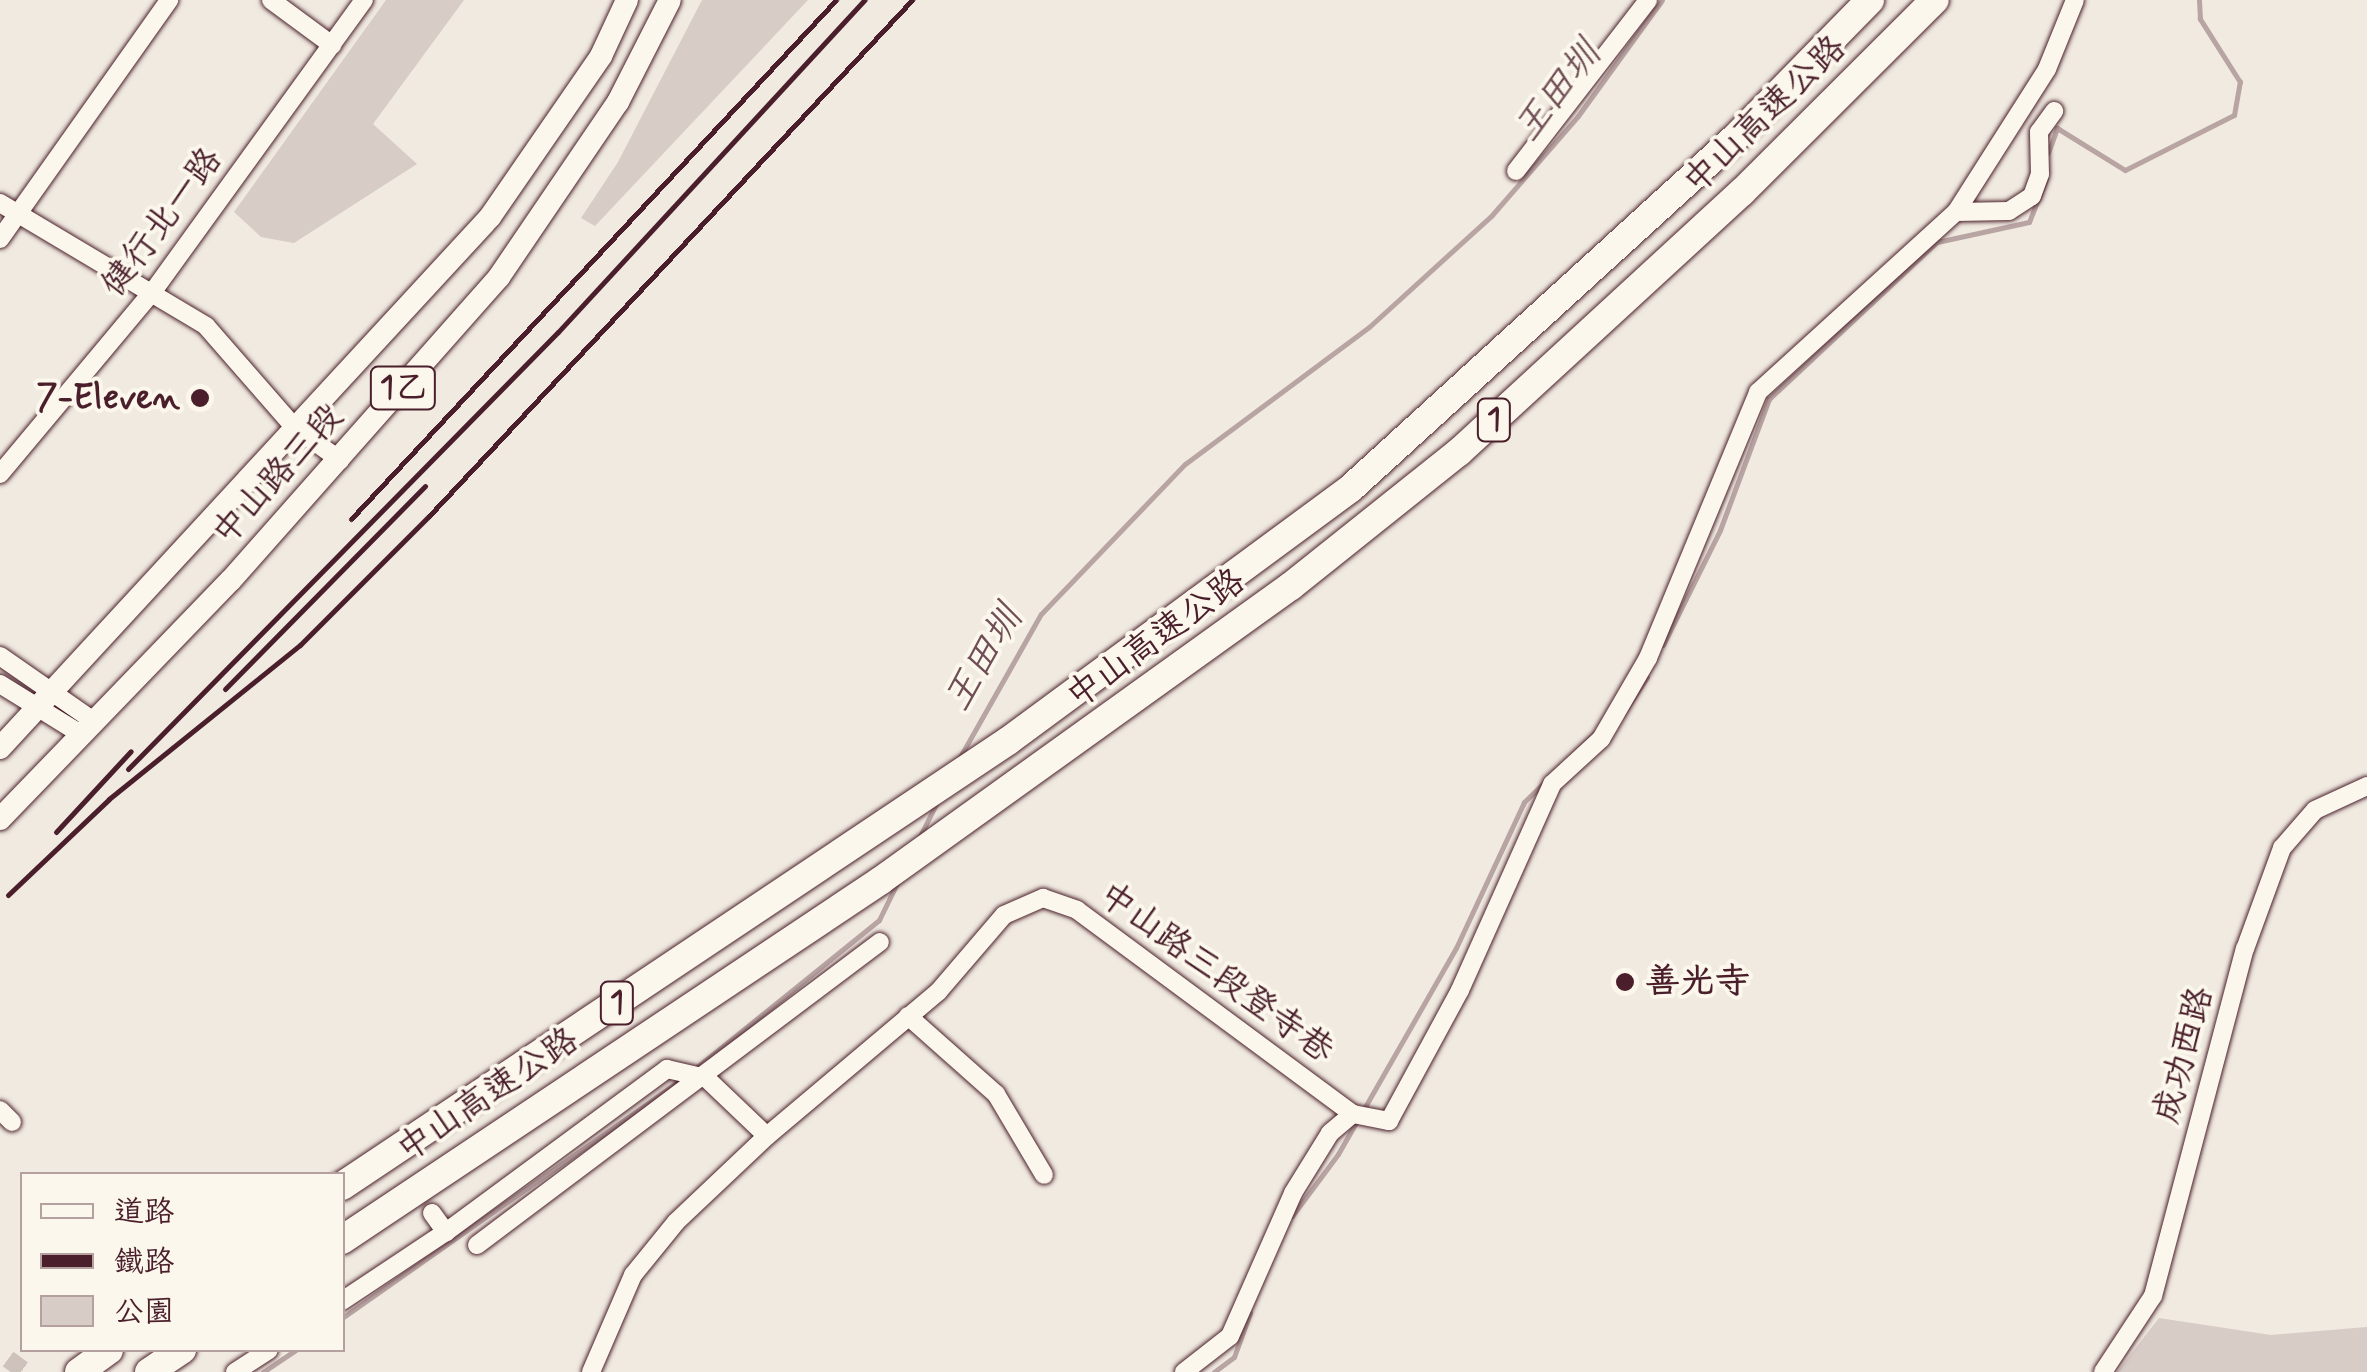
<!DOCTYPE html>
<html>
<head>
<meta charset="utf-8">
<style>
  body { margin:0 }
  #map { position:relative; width:2367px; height:1372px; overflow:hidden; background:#f0eae0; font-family:Mynerve,"LXGW WenKai TC",sans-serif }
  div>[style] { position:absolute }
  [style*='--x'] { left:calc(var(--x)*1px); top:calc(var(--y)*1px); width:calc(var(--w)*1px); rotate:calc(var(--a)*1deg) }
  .green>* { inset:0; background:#d8ccc6 }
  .stream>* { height:5px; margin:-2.5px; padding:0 2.5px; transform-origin:2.5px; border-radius:2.5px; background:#b8a4a2 }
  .minor-tunnel>* { height:18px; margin-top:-9px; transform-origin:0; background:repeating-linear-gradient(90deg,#cfc1bc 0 18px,transparent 0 27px) }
  .roads { filter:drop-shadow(0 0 2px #4a1f2b) drop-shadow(0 0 2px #4a1f2b) }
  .minor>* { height:18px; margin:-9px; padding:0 9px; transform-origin:9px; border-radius:9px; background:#fbf7ec }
  .major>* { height:22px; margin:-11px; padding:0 11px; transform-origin:11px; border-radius:11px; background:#fbf7ec }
  .highway>* { height:28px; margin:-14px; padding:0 14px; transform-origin:14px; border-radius:14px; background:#fbf7ec }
  .rail>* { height:5px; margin:-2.5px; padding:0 2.5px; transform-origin:2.5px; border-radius:2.5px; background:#4a1f2b }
  .dots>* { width:28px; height:28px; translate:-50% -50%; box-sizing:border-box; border:5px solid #fbf7ec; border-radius:50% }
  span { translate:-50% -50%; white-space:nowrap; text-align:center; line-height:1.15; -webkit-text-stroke:8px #fbf7ec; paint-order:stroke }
  .shield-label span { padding:2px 8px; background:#fbf7ec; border:2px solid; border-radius:8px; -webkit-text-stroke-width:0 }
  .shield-label { font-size:32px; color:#4a1f2b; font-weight:700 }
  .street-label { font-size:35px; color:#4a1f2b }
  .poi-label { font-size:35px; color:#4a1f2b; font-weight:700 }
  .right { translate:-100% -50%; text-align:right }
  .left { translate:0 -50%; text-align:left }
  .water-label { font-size:38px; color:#704e55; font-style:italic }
  .legend { position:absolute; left:20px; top:1172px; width:325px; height:180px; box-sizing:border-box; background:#fbf7ec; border:2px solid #b4a19f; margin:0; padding:12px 18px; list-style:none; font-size:30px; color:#4a1f2b }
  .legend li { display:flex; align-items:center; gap:20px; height:50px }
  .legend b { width:50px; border:2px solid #b4a19f }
</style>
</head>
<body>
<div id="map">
  <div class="green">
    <i style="clip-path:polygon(386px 0,464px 0,373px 124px,417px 164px,294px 243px,261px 237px,234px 212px)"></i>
    <i style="clip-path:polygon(702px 0,808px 0,595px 226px,581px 218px,618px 162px)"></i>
    <i style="clip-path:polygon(2159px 1318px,2271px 1335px,2367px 1327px,2367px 1372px,2117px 1372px)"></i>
  </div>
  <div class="stream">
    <i style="--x:2048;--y:153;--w:27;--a:-70"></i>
    <i style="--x:2057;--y:128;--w:80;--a:31.7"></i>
    <i style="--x:2125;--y:170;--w:122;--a:-26.8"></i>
    <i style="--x:2234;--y:115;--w:34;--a:-80"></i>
    <i style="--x:2240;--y:82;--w:75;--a:-122.4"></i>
    <i style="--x:2200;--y:19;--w:19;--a:-93"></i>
    <i style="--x:1663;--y:645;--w:128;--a:-63.6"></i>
    <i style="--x:1720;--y:530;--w:140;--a:-69.5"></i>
    <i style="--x:1769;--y:399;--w:230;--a:-43.1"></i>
    <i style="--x:1937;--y:242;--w:94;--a:-12.3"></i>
    <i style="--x:2029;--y:222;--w:46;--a:-68.4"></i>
    <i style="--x:1623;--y:714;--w:44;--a:-57"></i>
    <i style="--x:956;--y:764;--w:172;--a:-60.5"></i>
    <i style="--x:1041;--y:614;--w:208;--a:-46.2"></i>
    <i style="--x:1185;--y:464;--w:229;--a:-36.7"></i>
    <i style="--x:1369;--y:327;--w:166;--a:-42.3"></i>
    <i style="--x:1492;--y:215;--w:131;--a:-49"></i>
    <i style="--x:1578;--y:116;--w:143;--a:-54.1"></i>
    <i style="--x:918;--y:840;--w:45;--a:-63.4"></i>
    <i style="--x:692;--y:1071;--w:240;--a:-38.9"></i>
    <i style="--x:879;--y:920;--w:43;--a:-64"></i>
    <i style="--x:1292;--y:1216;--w:77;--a:-53.4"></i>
    <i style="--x:1338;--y:1154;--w:237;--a:-60.2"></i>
    <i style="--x:1456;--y:948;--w:161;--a:-65"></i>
    <i style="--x:1524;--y:802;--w:98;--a:-44.2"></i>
    <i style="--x:342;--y:1318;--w:417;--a:-35.1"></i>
    <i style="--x:263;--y:1372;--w:40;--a:-34"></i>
    <i style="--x:1214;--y:1372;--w:25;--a:-37"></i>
    <i style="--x:1234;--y:1357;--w:47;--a:-70"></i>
  </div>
  <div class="minor-tunnel">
    <i style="--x:8;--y:1359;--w:22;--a:36"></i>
  </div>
  <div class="roads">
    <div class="minor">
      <i style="--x:271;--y:0;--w:76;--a:36.4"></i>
      <i style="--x:1516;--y:171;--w:216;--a:-52.3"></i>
      <i style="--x:0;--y:203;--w:240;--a:30.8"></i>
      <i style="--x:206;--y:326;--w:134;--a:48.9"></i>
      <i style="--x:294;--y:427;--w:57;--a:35.7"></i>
      <i style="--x:1956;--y:212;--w:53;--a:-1.1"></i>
      <i style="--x:2009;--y:211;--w:27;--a:-33"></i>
      <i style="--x:2032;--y:196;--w:23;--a:-70"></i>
      <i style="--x:2040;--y:174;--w:42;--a:-91.4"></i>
      <i style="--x:2039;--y:132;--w:26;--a:-54"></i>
      <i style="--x:0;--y:239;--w:293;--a:-54.7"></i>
      <i style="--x:0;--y:474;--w:240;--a:-50.1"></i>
      <i style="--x:154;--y:290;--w:358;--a:-54.1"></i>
      <i style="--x:0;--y:656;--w:112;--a:34.8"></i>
      <i style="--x:0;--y:684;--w:93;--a:31.8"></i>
      <i style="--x:908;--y:1016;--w:118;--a:41.6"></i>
      <i style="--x:996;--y:1094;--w:94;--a:59.3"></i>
      <i style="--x:0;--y:1110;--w:17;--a:45"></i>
      <i style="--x:432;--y:1213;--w:24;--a:54"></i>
      <i style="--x:446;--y:1232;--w:275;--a:-36.4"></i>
      <i style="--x:667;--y:1069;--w:40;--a:13"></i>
      <i style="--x:706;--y:1078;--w:84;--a:43.6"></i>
      <i style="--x:767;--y:1136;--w:224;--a:-40.1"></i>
      <i style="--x:938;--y:992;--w:101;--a:-49.4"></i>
      <i style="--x:1004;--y:915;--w:43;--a:-23.6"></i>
      <i style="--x:1043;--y:898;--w:36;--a:19"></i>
      <i style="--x:1077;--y:910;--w:343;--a:36.5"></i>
      <i style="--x:1353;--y:1114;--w:37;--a:11"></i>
      <i style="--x:1389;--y:1121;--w:149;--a:-61.5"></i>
      <i style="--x:1460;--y:990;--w:226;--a:-65.9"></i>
      <i style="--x:1552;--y:784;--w:67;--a:-42.6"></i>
      <i style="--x:1601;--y:739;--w:94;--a:-59.9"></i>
      <i style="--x:1648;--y:658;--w:288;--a:-67.5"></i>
      <i style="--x:1758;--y:392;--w:268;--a:-42.3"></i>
      <i style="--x:1956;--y:212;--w:169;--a:-57.5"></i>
      <i style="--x:2047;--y:69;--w:74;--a:-67.9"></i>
      <i style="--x:477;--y:1245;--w:504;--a:-36.94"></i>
      <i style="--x:342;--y:1301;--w:125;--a:-33.6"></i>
      <i style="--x:235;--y:1372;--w:40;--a:-32.9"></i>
      <i style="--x:591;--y:1372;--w:106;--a:-66.6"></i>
      <i style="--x:633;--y:1275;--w:68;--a:-50.9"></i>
      <i style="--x:676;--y:1222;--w:125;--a:-43.4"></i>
      <i style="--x:1184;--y:1372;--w:58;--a:-38"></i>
      <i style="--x:1230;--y:1336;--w:156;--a:-66.2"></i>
      <i style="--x:1293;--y:1193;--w:70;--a:-58.3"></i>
      <i style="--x:1330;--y:1133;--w:30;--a:-40"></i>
      <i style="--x:2103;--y:1372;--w:91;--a:-56.7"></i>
      <i style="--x:2153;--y:1296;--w:359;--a:-75.2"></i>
      <i style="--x:2245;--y:949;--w:108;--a:-69.9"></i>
      <i style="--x:2282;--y:848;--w:50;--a:-49"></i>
      <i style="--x:2315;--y:810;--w:57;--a:-24.8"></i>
    </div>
    <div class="major">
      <i style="--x:0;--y:748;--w:723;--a:-47.3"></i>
      <i style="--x:490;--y:217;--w:196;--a:-55.4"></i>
      <i style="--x:601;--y:56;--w:62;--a:-65.1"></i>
      <i style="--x:0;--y:819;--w:332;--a:-46"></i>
      <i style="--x:231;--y:580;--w:405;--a:-48.5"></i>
      <i style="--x:499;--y:277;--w:212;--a:-55.8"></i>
      <i style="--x:618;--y:102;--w:114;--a:-63"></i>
    </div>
    <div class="highway">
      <i style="--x:342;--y:1186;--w:801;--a:-33.75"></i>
      <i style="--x:1008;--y:741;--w:426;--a:-36.4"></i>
      <i style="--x:1351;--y:488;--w:520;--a:-42.35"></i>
      <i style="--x:1735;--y:138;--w:193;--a:-45.6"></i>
      <i style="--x:342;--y:1240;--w:647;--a:-33.71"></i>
      <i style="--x:880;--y:881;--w:506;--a:-35.67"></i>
      <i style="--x:1291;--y:586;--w:215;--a:-38.6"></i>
      <i style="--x:1459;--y:452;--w:384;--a:-42.6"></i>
      <i style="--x:1742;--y:192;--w:272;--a:-44.9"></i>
      <i style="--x:79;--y:1372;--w:37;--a:-36"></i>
      <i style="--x:149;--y:1372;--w:40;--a:-34"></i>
    </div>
  </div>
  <div class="rail">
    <i style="--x:351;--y:519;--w:710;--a:-46.94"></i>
    <i style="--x:225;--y:689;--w:285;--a:-45.4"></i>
    <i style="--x:128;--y:769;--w:613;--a:-45.46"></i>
    <i style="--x:558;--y:332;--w:452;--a:-47.3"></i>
    <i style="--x:56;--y:832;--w:110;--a:-47.2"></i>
    <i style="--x:8;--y:895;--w:139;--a:-43.5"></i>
    <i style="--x:109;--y:799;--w:245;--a:-38.9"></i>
    <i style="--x:300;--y:645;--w:182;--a:-45"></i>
    <i style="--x:429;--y:516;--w:707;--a:-46.89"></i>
  </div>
  <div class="dots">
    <i style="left:200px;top:398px;background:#4a1f2b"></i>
    <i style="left:1625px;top:982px;background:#4a1f2b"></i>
  </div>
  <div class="shield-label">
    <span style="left:403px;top:388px">1乙</span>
    <span style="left:1494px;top:420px">1</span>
    <span style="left:617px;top:1003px">1</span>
  </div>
  <div class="street-label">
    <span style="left:1765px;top:115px;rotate:-44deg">中山高速公路</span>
    <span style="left:162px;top:222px;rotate:-53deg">健行北一路</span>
    <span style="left:278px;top:475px;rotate:-48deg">中山路三段</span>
    <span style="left:1156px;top:639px;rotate:-36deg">中山高速公路</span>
    <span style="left:1216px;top:973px;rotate:36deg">中山路三段登寺巷</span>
    <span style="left:2184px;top:1055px;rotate:-75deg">成功西路</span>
    <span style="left:488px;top:1095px;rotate:-34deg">中山高速公路</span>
  </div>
  <div class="poi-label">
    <span class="right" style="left:180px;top:398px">7-Eleven</span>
    <span class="left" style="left:1645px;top:982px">善光寺</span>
  </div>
  <div class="water-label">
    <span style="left:1558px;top:92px;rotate:-52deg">王田圳</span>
    <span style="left:984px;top:659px;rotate:-59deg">王田圳</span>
  </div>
  <ul class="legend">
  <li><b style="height:12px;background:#fbf7ec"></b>道路</li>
  <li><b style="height:12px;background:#4a1f2b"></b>鐵路</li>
  <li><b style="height:28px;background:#d8ccc6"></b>公園</li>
  </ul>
</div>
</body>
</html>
